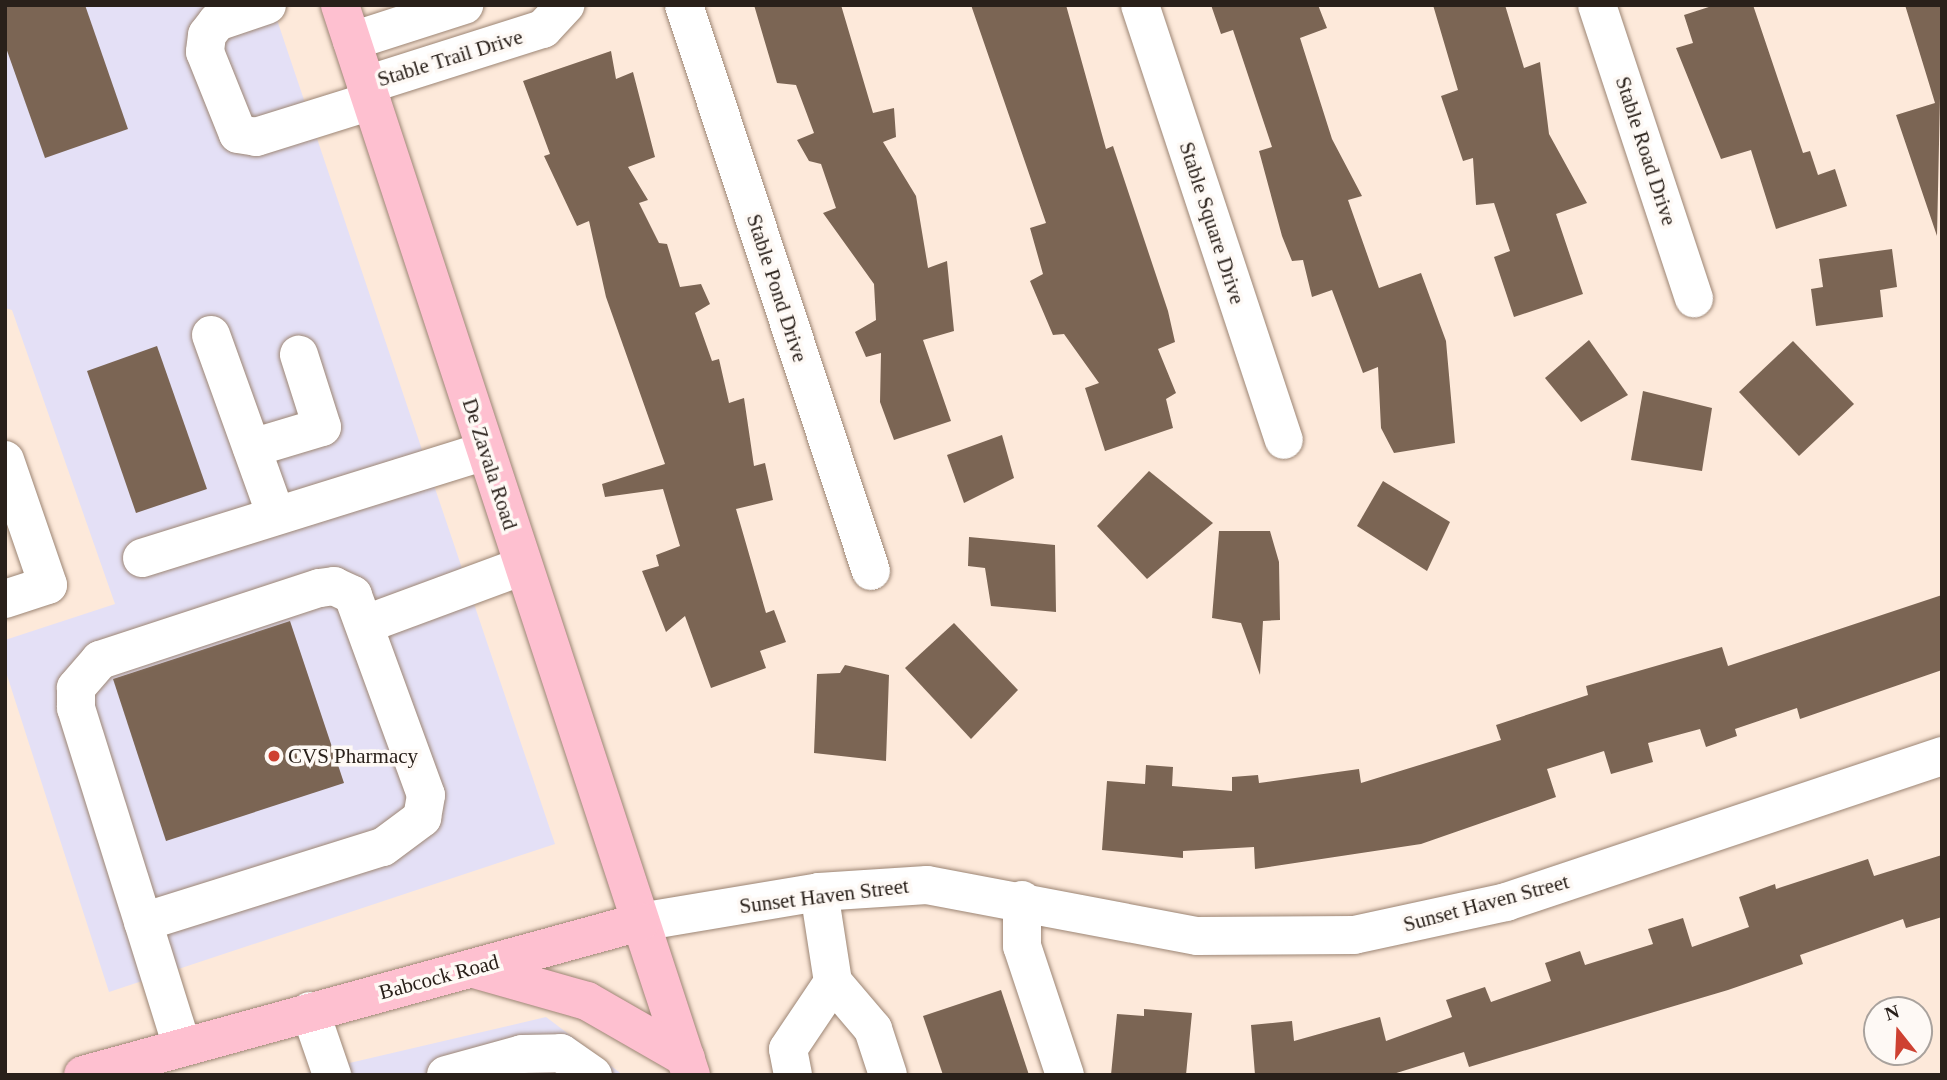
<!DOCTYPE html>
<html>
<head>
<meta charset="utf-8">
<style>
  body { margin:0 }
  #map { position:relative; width:1947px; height:1080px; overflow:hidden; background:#fde9da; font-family:Georgia,serif }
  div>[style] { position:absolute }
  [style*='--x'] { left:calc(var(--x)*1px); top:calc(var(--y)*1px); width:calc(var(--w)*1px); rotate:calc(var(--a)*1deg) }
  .commercial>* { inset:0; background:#e4e0f6 }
  .building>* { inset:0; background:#7b6554 }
  .roads { filter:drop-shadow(0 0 2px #9c8574) drop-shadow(0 0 2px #9c8574) }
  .minor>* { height:38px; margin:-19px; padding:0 19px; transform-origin:19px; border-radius:19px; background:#fff }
  .major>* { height:38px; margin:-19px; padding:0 19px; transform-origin:19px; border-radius:19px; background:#fec0d0 }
  .dots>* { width:19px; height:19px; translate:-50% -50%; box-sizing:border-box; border:4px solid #fef9f5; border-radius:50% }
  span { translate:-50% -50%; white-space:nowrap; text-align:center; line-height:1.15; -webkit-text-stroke:7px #fef9f5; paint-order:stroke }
  .street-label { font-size:21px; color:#29201a }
  .poi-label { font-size:21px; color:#29201a }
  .left { translate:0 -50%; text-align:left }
  .frame { position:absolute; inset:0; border:7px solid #29201a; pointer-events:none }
  .north { position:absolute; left:1863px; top:996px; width:70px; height:70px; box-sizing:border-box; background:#fef9f5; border:2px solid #a9a29d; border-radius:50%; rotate:342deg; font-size:19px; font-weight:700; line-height:28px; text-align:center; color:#29201a }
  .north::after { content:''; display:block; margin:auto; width:24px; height:32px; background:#ce4131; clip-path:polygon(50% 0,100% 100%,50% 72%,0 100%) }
</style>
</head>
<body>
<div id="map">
  <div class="commercial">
    <i style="clip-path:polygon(5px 5px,272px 5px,555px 844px,109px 992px,5px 669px,5px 640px,115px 604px,12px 310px,5px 308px)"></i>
    <i style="clip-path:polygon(546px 1017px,623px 1075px,298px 1075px)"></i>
  </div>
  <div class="building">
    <i style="clip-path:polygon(5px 5px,85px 5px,128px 129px,45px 158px,5px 45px)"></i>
    <i style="clip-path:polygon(754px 5px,841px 5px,873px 113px,894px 108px,896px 137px,883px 142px,916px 196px,928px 268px,947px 261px,954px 331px,923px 340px,951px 421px,894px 440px,880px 402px,881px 353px,866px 357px,855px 332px,876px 320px,874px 284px,823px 213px,836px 208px,821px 164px,809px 161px,797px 140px,814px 133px,796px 85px,777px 83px)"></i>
    <i style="clip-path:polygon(971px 5px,1066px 5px,1106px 149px,1113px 146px,1168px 311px,1175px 342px,1158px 349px,1176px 393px,1166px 399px,1173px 428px,1105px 451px,1085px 388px,1099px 383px,1064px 334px,1053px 335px,1030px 281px,1043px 274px,1030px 228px,1046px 223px)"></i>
    <i style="clip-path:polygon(1211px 5px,1318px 5px,1327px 28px,1300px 38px,1332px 139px,1362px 196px,1348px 200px,1379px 288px,1421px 273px,1446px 341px,1455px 443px,1394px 453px,1381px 428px,1378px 367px,1363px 373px,1332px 290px,1312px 297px,1303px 260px,1292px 261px,1282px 236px,1259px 151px,1272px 147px,1233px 30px,1221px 34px)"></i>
    <i style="clip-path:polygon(1433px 5px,1505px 5px,1524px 68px,1540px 62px,1549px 134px,1587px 203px,1556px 214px,1583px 294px,1514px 317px,1494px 257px,1510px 251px,1494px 203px,1476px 205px,1473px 158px,1463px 161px,1441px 96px,1458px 90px)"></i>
    <i style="clip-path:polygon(1715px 5px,1753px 5px,1803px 153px,1810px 151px,1818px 175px,1835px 169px,1847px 206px,1776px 229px,1751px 150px,1721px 159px,1676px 48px,1693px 43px,1684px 15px)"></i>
    <i style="clip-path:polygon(1905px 5px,1942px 5px,1937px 236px,1896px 115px,1935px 103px)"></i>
    <i style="clip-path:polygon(611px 51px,616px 79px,633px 72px,655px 157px,628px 167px,648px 200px,639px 203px,659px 243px,667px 244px,680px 287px,701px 284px,710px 304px,695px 313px,712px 361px,719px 359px,729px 403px,744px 398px,754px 466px,765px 463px,773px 500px,736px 509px,766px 613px,774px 610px,786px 642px,760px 651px,766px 668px,711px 688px,685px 616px,666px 632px,642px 571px,659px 566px,656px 555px,680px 546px,663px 489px,605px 497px,602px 484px,665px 464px,606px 297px,589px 221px,577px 226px,544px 156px,550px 154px,523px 81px)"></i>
    <i style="clip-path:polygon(1892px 249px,1897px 287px,1880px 290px,1883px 317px,1816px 326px,1811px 289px,1823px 287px,1819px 259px)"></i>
    <i style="clip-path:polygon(1589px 340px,1628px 395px,1581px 422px,1545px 378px)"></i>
    <i style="clip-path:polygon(1793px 341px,1854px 404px,1799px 456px,1739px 392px)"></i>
    <i style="clip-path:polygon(157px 346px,207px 489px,136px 513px,87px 371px)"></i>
    <i style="clip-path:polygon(1643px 391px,1712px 408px,1702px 471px,1631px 460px)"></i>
    <i style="clip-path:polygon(1002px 435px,1014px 478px,964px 503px,947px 455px)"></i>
    <i style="clip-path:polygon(1149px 471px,1213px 523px,1147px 579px,1097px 526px)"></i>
    <i style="clip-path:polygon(1383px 481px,1450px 522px,1427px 571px,1357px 526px)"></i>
    <i style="clip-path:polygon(1219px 531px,1270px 531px,1279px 562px,1280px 620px,1263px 621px,1260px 675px,1241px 623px,1212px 618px)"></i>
    <i style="clip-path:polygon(969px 537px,1055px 545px,1056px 612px,991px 606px,985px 568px,968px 566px)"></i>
    <i style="clip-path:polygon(1942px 595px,1942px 670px,1800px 719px,1797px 708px,1735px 729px,1737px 736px,1706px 747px,1700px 729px,1648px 743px,1653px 762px,1611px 774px,1604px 751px,1547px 769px,1556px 797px,1421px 844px,1255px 869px,1254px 847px,1183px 851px,1183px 858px,1102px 850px,1107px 781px,1145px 784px,1146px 765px,1173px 767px,1172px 786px,1232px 791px,1232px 777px,1258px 775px,1259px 783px,1359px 769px,1361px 783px,1501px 740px,1496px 725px,1588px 695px,1586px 686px,1722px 647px,1728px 666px)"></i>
    <i style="clip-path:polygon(290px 621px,344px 783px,166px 841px,113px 679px)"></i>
    <i style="clip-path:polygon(954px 623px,1018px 690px,971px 739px,905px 668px)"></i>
    <i style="clip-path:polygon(845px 665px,889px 675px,886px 761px,814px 753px,817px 674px,840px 673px)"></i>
    <i style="clip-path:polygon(1942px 855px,1942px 917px,1906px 928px,1903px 919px,1800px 955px,1803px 964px,1728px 990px,1469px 1067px,1464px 1052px,1390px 1075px,1255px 1075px,1251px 1025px,1292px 1021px,1294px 1041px,1380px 1017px,1386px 1041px,1452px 1017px,1446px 1000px,1485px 987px,1491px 1002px,1551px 981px,1545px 963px,1580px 951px,1585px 965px,1653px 944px,1648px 929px,1683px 918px,1692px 947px,1749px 927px,1739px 897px,1775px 884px,1776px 889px,1868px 859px,1874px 876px)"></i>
    <i style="clip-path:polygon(1001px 990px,1029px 1075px,943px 1075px,923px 1016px)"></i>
    <i style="clip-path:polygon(1144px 1009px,1192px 1013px,1186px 1075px,1111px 1075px,1117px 1014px,1144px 1016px)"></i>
  </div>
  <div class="roads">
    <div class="minor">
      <i style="--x:267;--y:5;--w:53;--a:161.2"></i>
      <i style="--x:217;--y:22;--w:16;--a:128"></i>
      <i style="--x:207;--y:35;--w:17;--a:97"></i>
      <i style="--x:205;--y:52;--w:88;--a:68.1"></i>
      <i style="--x:238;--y:134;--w:18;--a:9"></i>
      <i style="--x:256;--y:137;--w:121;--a:-17.4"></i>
      <i style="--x:684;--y:5;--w:596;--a:71.72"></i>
      <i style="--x:1140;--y:5;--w:458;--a:71.7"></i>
      <i style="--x:1597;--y:5;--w:309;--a:71.7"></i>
      <i style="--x:352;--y:41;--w:118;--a:-17.8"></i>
      <i style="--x:366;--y:85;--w:186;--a:-17.6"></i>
      <i style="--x:543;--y:29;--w:33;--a:-47"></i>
      <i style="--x:211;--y:335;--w:192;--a:70.2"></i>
      <i style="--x:252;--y:448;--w:73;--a:-16.7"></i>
      <i style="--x:322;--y:427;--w:76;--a:-107.7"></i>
      <i style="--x:5;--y:460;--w:132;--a:71"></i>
      <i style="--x:48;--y:585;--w:45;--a:162"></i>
      <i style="--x:142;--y:558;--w:360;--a:-17.3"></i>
      <i style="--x:366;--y:624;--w:167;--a:-20.3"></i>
      <i style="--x:1022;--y:900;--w:46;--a:90"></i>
      <i style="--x:1022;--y:946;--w:136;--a:71.6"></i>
      <i style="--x:143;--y:922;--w:251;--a:-17.4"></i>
      <i style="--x:383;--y:847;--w:49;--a:-36.6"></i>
      <i style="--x:422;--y:818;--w:23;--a:-80"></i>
      <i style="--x:426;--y:795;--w:213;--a:-110.1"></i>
      <i style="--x:353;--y:595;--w:21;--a:-155"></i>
      <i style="--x:334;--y:586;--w:15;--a:172"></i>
      <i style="--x:319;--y:588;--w:231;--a:161.8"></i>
      <i style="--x:100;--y:660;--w:37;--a:131"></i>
      <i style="--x:76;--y:688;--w:20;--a:90"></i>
      <i style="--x:76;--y:708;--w:355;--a:72.6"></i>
      <i style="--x:640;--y:922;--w:181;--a:-9.5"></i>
      <i style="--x:819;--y:892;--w:108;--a:-3.7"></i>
      <i style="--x:927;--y:885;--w:275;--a:10.7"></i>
      <i style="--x:1197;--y:936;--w:157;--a:-0.4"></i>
      <i style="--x:1354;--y:935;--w:156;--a:-12.2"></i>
      <i style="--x:1506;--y:902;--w:460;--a:-18.5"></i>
      <i style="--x:833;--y:982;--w:62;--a:49.6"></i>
      <i style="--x:873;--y:1029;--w:48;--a:71.9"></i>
      <i style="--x:310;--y:1011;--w:68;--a:71"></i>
      <i style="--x:446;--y:1075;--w:79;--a:-15.4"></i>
      <i style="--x:522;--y:1054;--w:39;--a:-1"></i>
      <i style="--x:561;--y:1053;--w:39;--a:35"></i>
      <i style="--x:793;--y:1075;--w:26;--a:-101"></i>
      <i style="--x:788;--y:1049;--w:81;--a:-56.1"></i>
      <i style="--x:833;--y:982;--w:91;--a:-98.8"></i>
    </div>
    <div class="major">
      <i style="--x:340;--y:5;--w:1126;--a:71.84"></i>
      <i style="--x:474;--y:969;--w:117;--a:15.8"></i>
      <i style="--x:587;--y:1001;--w:114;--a:29.9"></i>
      <i style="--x:83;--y:1075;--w:578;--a:-15.36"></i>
    </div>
  </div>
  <div class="dots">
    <i style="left:274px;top:756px;background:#ce4131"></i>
  </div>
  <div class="street-label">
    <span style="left:450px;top:58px;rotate:-17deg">Stable Trail Drive</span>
    <span style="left:1646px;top:151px;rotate:72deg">Stable Road Drive</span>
    <span style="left:1212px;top:223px;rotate:72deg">Stable Square Drive</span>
    <span style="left:777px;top:288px;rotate:72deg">Stable Pond Drive</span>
    <span style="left:490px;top:464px;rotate:72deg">De Zavala Road</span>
    <span style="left:824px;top:896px;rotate:-7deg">Sunset Haven Street</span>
    <span style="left:1486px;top:903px;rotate:-15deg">Sunset Haven Street</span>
    <span style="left:439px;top:977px;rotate:-15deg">Babcock Road</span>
  </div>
  <div class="poi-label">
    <span class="left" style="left:288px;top:756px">CVS Pharmacy</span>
  </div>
  <div class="frame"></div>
  <div class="north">N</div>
</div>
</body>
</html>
